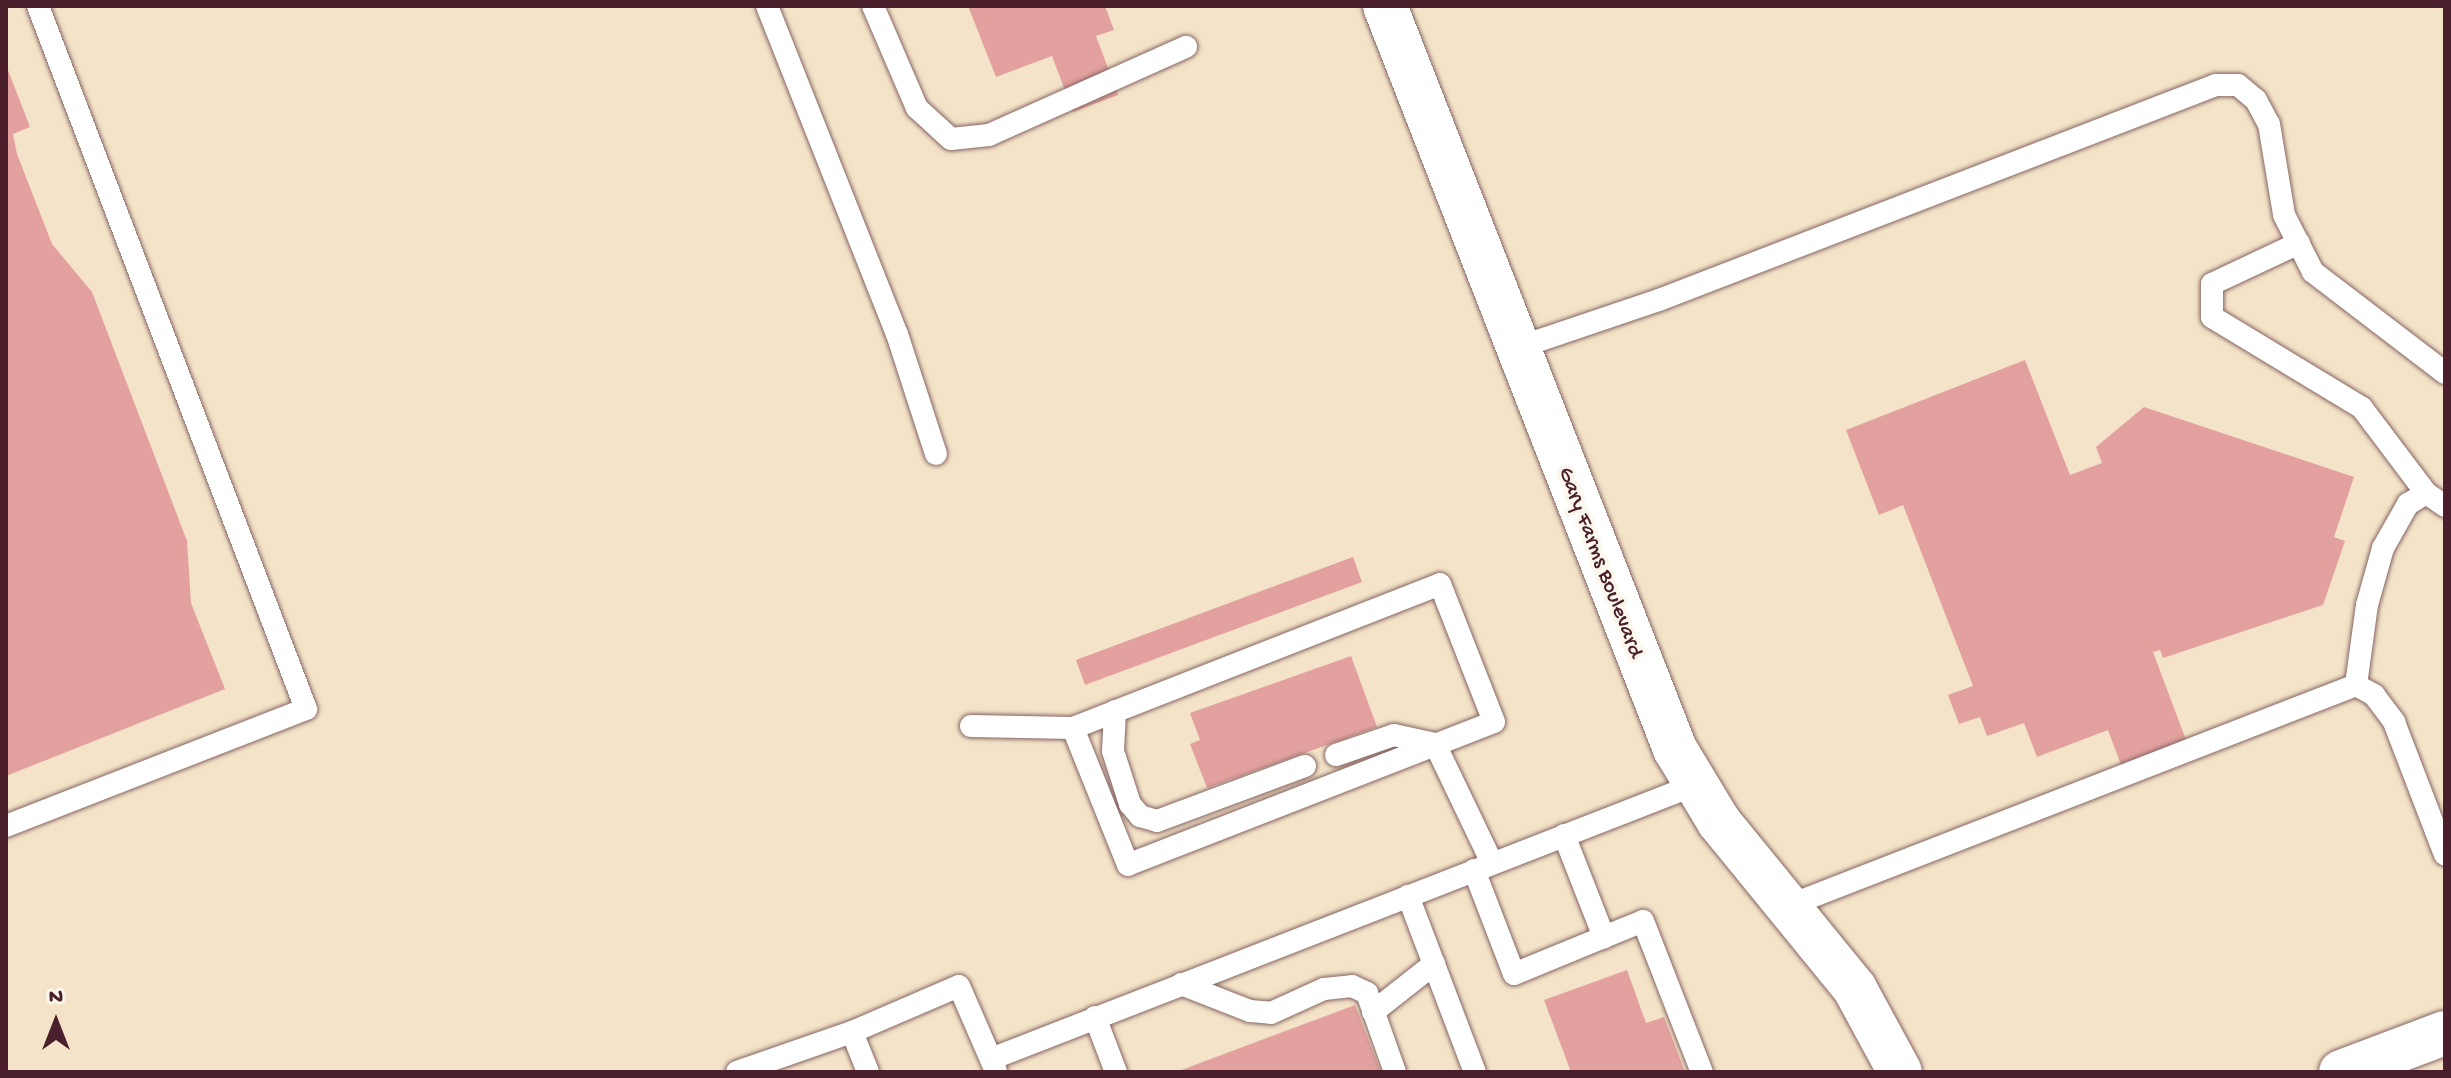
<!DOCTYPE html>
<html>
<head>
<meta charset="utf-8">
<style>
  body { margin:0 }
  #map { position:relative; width:2451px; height:1078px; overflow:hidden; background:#f4e3c8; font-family:"Gochi Hand",sans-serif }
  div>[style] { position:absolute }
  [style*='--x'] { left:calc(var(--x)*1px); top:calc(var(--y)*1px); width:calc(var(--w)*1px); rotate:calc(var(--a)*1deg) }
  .building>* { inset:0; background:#e2a19f }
  .roads { filter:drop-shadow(0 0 2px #866462) drop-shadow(0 0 2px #866462) }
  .service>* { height:22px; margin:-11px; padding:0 11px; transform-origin:11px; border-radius:11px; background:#fff }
  .minor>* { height:44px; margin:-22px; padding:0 22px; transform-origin:22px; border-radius:22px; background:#fff }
  .primary>* { height:44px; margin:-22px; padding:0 22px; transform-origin:22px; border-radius:22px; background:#fff }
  span { translate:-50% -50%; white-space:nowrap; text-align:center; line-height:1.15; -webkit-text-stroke:8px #fbf7ec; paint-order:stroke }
  .street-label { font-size:22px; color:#4a1f2b }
  .frame { position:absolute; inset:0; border:8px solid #4a1f2b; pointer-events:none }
  .north { position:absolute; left:16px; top:982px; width:80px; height:80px; -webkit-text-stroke:6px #fbf7ec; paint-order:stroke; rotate:0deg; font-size:22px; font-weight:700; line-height:32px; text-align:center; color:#4a1f2b }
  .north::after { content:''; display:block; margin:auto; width:28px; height:36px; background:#4a1f2b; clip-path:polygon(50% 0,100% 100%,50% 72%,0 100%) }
</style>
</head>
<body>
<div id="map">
  <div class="building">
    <i style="clip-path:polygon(968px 6px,1105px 6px,1114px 30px,1096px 36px,1118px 95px,1073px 112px,1052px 56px,996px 77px)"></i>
    <i style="clip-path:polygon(6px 65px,30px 127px,13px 134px,17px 154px,52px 244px,92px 292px,187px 541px,191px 603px,225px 689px,6px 776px)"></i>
    <i style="clip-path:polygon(2025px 360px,2070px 475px,2102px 463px,2096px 447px,2144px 407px,2354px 477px,2334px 537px,2345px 541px,2323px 605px,2163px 658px,2160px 650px,2153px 652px,2186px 740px,2121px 765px,2108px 730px,2037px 757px,2024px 723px,1987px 736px,1980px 717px,1959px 724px,1948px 695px,1973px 686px,1903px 505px,1879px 515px,1846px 430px)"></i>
    <i style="clip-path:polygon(1353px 557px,1362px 582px,1085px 685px,1076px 660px)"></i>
    <i style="clip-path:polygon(1351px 656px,1377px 727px,1207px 788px,1190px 744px,1200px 740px,1190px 713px)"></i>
    <i style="clip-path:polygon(1627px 970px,1646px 1023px,1664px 1017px,1685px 1072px,1571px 1072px,1544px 1000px)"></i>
    <i style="clip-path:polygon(1355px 1005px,1381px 1072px,1176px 1072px)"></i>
  </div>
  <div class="roads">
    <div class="service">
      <i style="--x:767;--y:6;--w:353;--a:68.4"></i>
      <i style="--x:897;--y:334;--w:126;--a:72"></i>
      <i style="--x:873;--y:6;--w:111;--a:66.7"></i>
      <i style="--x:917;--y:108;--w:46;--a:42.4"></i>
      <i style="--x:951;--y:139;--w:38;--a:-6"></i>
      <i style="--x:989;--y:135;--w:216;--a:-24.1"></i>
      <i style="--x:2299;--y:243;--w:96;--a:154.8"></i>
      <i style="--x:2212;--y:284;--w:33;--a:90"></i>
      <i style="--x:2212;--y:317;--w:175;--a:31.2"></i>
      <i style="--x:2362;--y:408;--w:106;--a:53"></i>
      <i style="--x:2426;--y:493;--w:23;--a:34"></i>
      <i style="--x:1517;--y:348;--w:150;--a:-18.7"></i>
      <i style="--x:1659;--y:300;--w:597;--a:-21.11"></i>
      <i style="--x:2216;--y:85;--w:22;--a:0"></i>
      <i style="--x:2238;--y:85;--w:23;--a:40"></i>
      <i style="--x:2256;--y:100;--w:27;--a:62"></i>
      <i style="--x:2269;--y:124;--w:92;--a:80.6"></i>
      <i style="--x:2284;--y:215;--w:64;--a:63"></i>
      <i style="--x:2313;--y:272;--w:166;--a:37.4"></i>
      <i style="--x:2356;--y:685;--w:81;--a:-82.2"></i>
      <i style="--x:2367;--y:605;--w:59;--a:-74.3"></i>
      <i style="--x:2383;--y:548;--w:51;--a:-60.4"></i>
      <i style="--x:2408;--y:504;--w:21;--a:-31"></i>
      <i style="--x:1115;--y:711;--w:40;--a:92.9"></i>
      <i style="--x:1113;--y:751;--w:56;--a:72.2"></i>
      <i style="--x:1130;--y:804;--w:16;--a:50"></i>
      <i style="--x:1140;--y:816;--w:18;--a:16"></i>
      <i style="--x:1157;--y:821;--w:158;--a:-20.4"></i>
      <i style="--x:971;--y:726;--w:102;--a:1.1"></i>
      <i style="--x:1073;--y:728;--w:394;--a:-21.4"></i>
      <i style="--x:1440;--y:584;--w:148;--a:68.6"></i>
      <i style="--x:1494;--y:722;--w:393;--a:158.7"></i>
      <i style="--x:1128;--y:865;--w:148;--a:-111.9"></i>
      <i style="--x:1336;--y:755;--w:61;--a:-19"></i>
      <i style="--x:1394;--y:735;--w:42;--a:12.4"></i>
      <i style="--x:1435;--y:744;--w:132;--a:64.4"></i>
      <i style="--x:6;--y:826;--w:322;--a:-21.3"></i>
      <i style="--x:306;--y:709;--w:752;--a:-110.87"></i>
      <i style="--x:1564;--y:835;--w:110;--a:68.6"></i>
      <i style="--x:1604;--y:937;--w:42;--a:-22.3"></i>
      <i style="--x:1643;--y:921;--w:162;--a:68.7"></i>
      <i style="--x:1474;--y:870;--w:111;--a:69"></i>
      <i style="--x:1514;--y:974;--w:97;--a:-22.3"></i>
      <i style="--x:1408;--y:896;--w:188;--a:69.2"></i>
      <i style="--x:1788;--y:906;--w:609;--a:-21.26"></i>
      <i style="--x:2356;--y:685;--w:21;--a:29"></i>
      <i style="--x:2374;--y:695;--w:34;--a:53"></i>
      <i style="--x:2394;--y:722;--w:142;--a:69"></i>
      <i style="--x:1181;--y:984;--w:74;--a:21.4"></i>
      <i style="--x:1250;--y:1011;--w:21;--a:5"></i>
      <i style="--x:1271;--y:1013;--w:58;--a:-24.4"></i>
      <i style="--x:1324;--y:989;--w:28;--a:-6"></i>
      <i style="--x:1352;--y:986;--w:17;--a:25"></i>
      <i style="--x:1367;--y:993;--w:84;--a:70.5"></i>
      <i style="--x:1373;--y:1012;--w:78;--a:-38.2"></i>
      <i style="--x:1095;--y:1017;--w:59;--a:69.1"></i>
      <i style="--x:852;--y:1032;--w:43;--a:68.2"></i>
      <i style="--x:991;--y:1059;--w:755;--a:-21.27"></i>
      <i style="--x:737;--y:1072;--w:122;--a:-19.2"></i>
      <i style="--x:852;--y:1032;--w:116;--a:-23.3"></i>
      <i style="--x:959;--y:986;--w:93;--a:66.5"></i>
    </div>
    <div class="minor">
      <i style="--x:1385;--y:6;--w:798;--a:68.68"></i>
      <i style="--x:1675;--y:749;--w:85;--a:58.9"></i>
      <i style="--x:1719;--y:822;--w:215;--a:50.8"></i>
      <i style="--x:1855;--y:989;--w:94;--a:61.5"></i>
    </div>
    <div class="primary">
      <i style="--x:2341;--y:1072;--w:111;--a:-20.6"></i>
    </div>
  </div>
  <div class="street-label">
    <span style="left:1599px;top:563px;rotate:69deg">Gary Farms Boulevard</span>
  </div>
  <div class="frame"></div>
  <div class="north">N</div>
</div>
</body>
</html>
